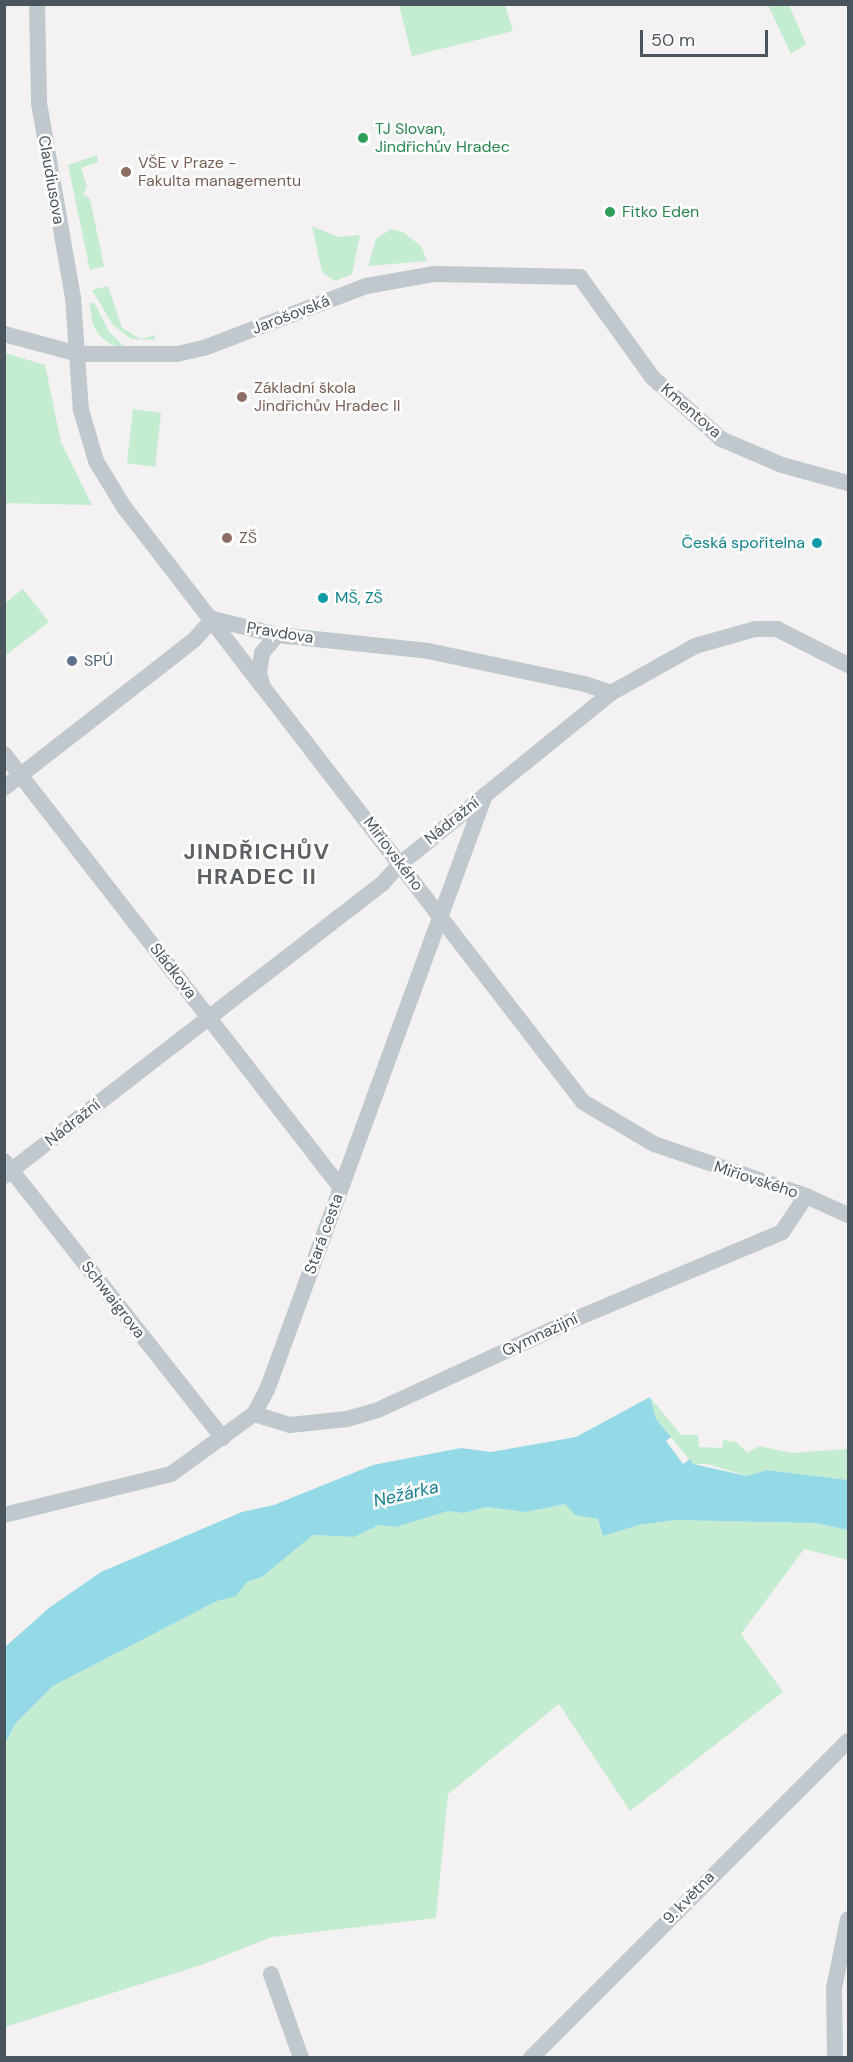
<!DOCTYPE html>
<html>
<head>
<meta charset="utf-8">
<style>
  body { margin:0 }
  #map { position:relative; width:853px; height:2062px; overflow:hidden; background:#f3f1f1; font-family:"DM Sans",sans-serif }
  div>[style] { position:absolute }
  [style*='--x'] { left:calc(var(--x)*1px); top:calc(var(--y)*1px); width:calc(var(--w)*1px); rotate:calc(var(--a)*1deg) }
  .green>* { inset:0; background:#c3ecd1 }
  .water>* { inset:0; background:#93d9e6 }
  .street>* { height:16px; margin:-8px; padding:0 8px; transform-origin:8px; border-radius:8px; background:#c0c8ce }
  .dots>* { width:16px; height:16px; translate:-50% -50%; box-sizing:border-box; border:3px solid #fff; border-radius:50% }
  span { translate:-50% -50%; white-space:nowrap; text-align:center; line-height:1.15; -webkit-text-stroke:5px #fff; paint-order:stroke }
  .leisure-label { font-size:16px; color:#27864d }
  .left { translate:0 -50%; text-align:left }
  .education-label { font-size:16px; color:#785e54 }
  .street-label { font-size:16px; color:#4a545d }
  .culture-label { font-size:16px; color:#0d838f }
  .right { translate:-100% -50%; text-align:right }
  .service-label { font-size:16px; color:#4e5e75 }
  .water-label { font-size:18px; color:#167f94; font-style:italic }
  .district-label { font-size:22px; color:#5d6165; font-weight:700; letter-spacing:1.5px }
  .frame { position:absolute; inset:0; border:6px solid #4a545d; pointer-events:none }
  .scale { position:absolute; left:640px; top:30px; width:128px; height:27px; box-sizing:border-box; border:3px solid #4a545d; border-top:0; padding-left:8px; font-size:18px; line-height:21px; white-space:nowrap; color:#4a545d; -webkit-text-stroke:4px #fff; paint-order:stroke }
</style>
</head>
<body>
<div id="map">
  <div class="green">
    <i style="clip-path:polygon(399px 5px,505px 5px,513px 31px,412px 56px)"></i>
    <i style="clip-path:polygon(768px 5px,789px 5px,806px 44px,791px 54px)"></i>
    <i style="clip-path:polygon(97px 155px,98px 162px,81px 168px,87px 187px,83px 194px,90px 199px,104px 266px,90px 270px,68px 165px)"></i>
    <i style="clip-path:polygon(312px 226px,338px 237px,360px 235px,352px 274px,335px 281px,322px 272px)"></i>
    <i style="clip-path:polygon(391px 229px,403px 232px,421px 246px,427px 261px,368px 266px,376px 239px)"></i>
    <i style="clip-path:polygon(108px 286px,122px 328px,141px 339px,155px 335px,155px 340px,131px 339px,113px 325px,92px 290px)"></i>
    <i style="clip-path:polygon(89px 302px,95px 304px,109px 332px,126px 348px,110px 344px,99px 335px,93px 325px)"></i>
    <i style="clip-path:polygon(5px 353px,45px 365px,61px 442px,92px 505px,5px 503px)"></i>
    <i style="clip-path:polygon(133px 409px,161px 413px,155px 467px,127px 463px)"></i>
    <i style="clip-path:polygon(23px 589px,49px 622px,5px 656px,5px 603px)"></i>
    <i style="clip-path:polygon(650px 1397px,681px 1435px,698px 1435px,699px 1447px,722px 1448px,723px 1440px,736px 1442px,748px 1453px,759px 1446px,792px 1453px,848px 1449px,848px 1480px,767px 1470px,747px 1476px,707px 1464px,693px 1464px,656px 1419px)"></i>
    <i style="clip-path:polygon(566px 1504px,575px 1515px,598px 1519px,603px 1536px,639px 1525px,675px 1520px,815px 1523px,848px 1530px,848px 1560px,804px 1549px,741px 1634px,783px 1692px,630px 1811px,559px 1704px,448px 1794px,436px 1918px,272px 1937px,201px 1965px,5px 2027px,5px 1743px,16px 1723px,53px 1686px,217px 1601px,236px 1595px,247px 1582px,262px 1577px,313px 1535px,354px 1537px,379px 1525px,396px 1527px,448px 1511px,464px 1513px,486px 1507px,526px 1512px)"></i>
  </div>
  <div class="water">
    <i style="clip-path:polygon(650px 1397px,656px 1419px,671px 1437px,666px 1441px,683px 1464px,690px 1459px,693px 1464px,747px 1476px,767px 1470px,848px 1480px,848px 1530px,815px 1523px,675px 1520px,639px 1525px,603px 1536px,598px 1519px,575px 1515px,565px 1504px,526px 1512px,486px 1507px,464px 1513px,448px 1511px,396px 1527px,379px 1525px,354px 1537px,313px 1535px,262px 1577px,247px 1582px,236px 1596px,217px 1601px,53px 1686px,16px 1723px,5px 1743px,5px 1647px,49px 1608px,101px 1572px,242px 1512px,274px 1505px,373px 1465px,461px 1448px,491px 1452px,576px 1437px)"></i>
  </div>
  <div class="street">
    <i style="--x:37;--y:4;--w:99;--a:88.8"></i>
    <i style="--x:39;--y:103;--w:197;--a:80.1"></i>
    <i style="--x:73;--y:297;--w:113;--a:86"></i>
    <i style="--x:81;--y:410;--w:53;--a:73.6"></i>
    <i style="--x:96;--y:461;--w:54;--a:58.7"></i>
    <i style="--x:124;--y:507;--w:751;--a:52.35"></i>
    <i style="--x:583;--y:1102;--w:82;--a:30.6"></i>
    <i style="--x:654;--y:1144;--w:161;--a:18.9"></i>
    <i style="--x:806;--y:1196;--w:46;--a:24.3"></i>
    <i style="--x:4;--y:334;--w:77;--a:15.1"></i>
    <i style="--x:78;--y:354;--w:99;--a:0"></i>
    <i style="--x:177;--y:354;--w:28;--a:-13"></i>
    <i style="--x:204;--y:348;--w:173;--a:-20.9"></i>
    <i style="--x:366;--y:286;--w:70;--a:-9.9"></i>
    <i style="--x:435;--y:274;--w:145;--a:1.2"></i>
    <i style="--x:580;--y:277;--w:123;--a:54.2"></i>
    <i style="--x:652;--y:377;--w:93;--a:41.9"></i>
    <i style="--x:721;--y:439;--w:66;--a:23.1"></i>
    <i style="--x:782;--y:465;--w:68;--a:15.3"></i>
    <i style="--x:213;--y:619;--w:66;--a:14"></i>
    <i style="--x:277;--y:635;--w:152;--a:6"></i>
    <i style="--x:428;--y:651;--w:160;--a:11.9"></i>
    <i style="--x:585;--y:684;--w:28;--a:19"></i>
    <i style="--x:262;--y:684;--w:12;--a:-104"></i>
    <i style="--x:259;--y:672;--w:19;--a:-81"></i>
    <i style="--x:262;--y:653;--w:23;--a:-50"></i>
    <i style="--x:4;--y:754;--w:549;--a:52.17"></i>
    <i style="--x:4;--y:788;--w:239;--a:-37.9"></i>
    <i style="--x:193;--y:641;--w:30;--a:-48"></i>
    <i style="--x:4;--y:1161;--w:353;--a:51.7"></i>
    <i style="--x:4;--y:1176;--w:478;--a:-37.7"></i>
    <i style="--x:382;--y:884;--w:27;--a:-48"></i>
    <i style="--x:400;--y:864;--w:272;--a:-39"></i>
    <i style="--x:611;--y:693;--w:96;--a:-29.2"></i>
    <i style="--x:695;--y:646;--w:62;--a:-15.8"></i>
    <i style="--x:755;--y:629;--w:22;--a:0"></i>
    <i style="--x:777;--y:629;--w:80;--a:26.9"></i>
    <i style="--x:254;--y:1414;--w:38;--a:17"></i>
    <i style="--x:290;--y:1425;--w:57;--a:-6"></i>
    <i style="--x:347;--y:1419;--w:32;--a:-16"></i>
    <i style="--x:378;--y:1410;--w:215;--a:-24.8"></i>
    <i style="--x:573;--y:1320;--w:227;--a:-22.8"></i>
    <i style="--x:782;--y:1232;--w:43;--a:-56.3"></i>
    <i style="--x:4;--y:1515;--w:172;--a:-13.8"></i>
    <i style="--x:171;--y:1474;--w:102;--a:-35.9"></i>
    <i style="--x:254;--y:1414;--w:27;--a:-62"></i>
    <i style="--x:267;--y:1390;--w:634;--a:-69.88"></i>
    <i style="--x:271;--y:1974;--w:89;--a:70.3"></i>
    <i style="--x:531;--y:2058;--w:448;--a:-45"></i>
    <i style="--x:835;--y:2058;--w:70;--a:-90.8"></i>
    <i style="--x:834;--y:1988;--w:70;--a:-78.5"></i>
  </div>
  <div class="dots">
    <i style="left:363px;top:138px;background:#2e9e5b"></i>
    <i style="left:126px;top:172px;background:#8d6e63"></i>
    <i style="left:610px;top:212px;background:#2e9e5b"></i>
    <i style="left:242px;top:397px;background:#8d6e63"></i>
    <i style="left:227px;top:538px;background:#8d6e63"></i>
    <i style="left:817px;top:543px;background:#0f9aa8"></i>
    <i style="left:323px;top:598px;background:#0f9aa8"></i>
    <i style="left:72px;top:661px;background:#5c6f8a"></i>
  </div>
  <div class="leisure-label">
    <span class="left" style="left:375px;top:138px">TJ Slovan,<br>Jindřichův Hradec</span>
    <span class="left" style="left:622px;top:212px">Fitko Eden</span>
  </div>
  <div class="education-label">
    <span class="left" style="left:138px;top:172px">VŠE v Praze -<br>Fakulta managementu</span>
    <span class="left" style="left:254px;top:397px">Základní škola<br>Jindřichův Hradec II</span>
    <span class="left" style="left:239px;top:538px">ZŠ</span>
  </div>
  <div class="street-label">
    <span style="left:51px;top:180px;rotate:80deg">Claudiusova</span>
    <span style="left:291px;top:315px;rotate:-21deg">Jarošovská</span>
    <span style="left:691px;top:411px;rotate:41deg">Kmentova</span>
    <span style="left:280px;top:633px;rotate:9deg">Pravdova</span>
    <span style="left:452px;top:821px;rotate:-39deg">Nádražní</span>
    <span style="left:393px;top:854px;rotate:53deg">Miřiovského</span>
    <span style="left:173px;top:971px;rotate:52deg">Sládkova</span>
    <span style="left:73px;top:1123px;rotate:-38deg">Nádražní</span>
    <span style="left:756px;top:1180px;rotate:18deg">Miřiovského</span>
    <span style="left:324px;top:1234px;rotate:-70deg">Stará cesta</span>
    <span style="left:113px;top:1300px;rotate:52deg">Schwaigrova</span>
    <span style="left:540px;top:1335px;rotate:-25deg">Gymnazijní</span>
    <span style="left:689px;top:1898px;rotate:-46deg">9. května</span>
  </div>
  <div class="culture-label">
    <span class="right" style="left:805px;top:543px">Česká spořitelna</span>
    <span class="left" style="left:335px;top:598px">MŠ, ZŠ</span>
  </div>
  <div class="service-label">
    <span class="left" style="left:84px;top:661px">SPÚ</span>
  </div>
  <div class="water-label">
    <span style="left:406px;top:1494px;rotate:-13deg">Nežárka</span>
  </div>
  <div class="district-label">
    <span style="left:257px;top:864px">JINDŘICHŮV<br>HRADEC II</span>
  </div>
  <div class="frame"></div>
  <div class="scale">50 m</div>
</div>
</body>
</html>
